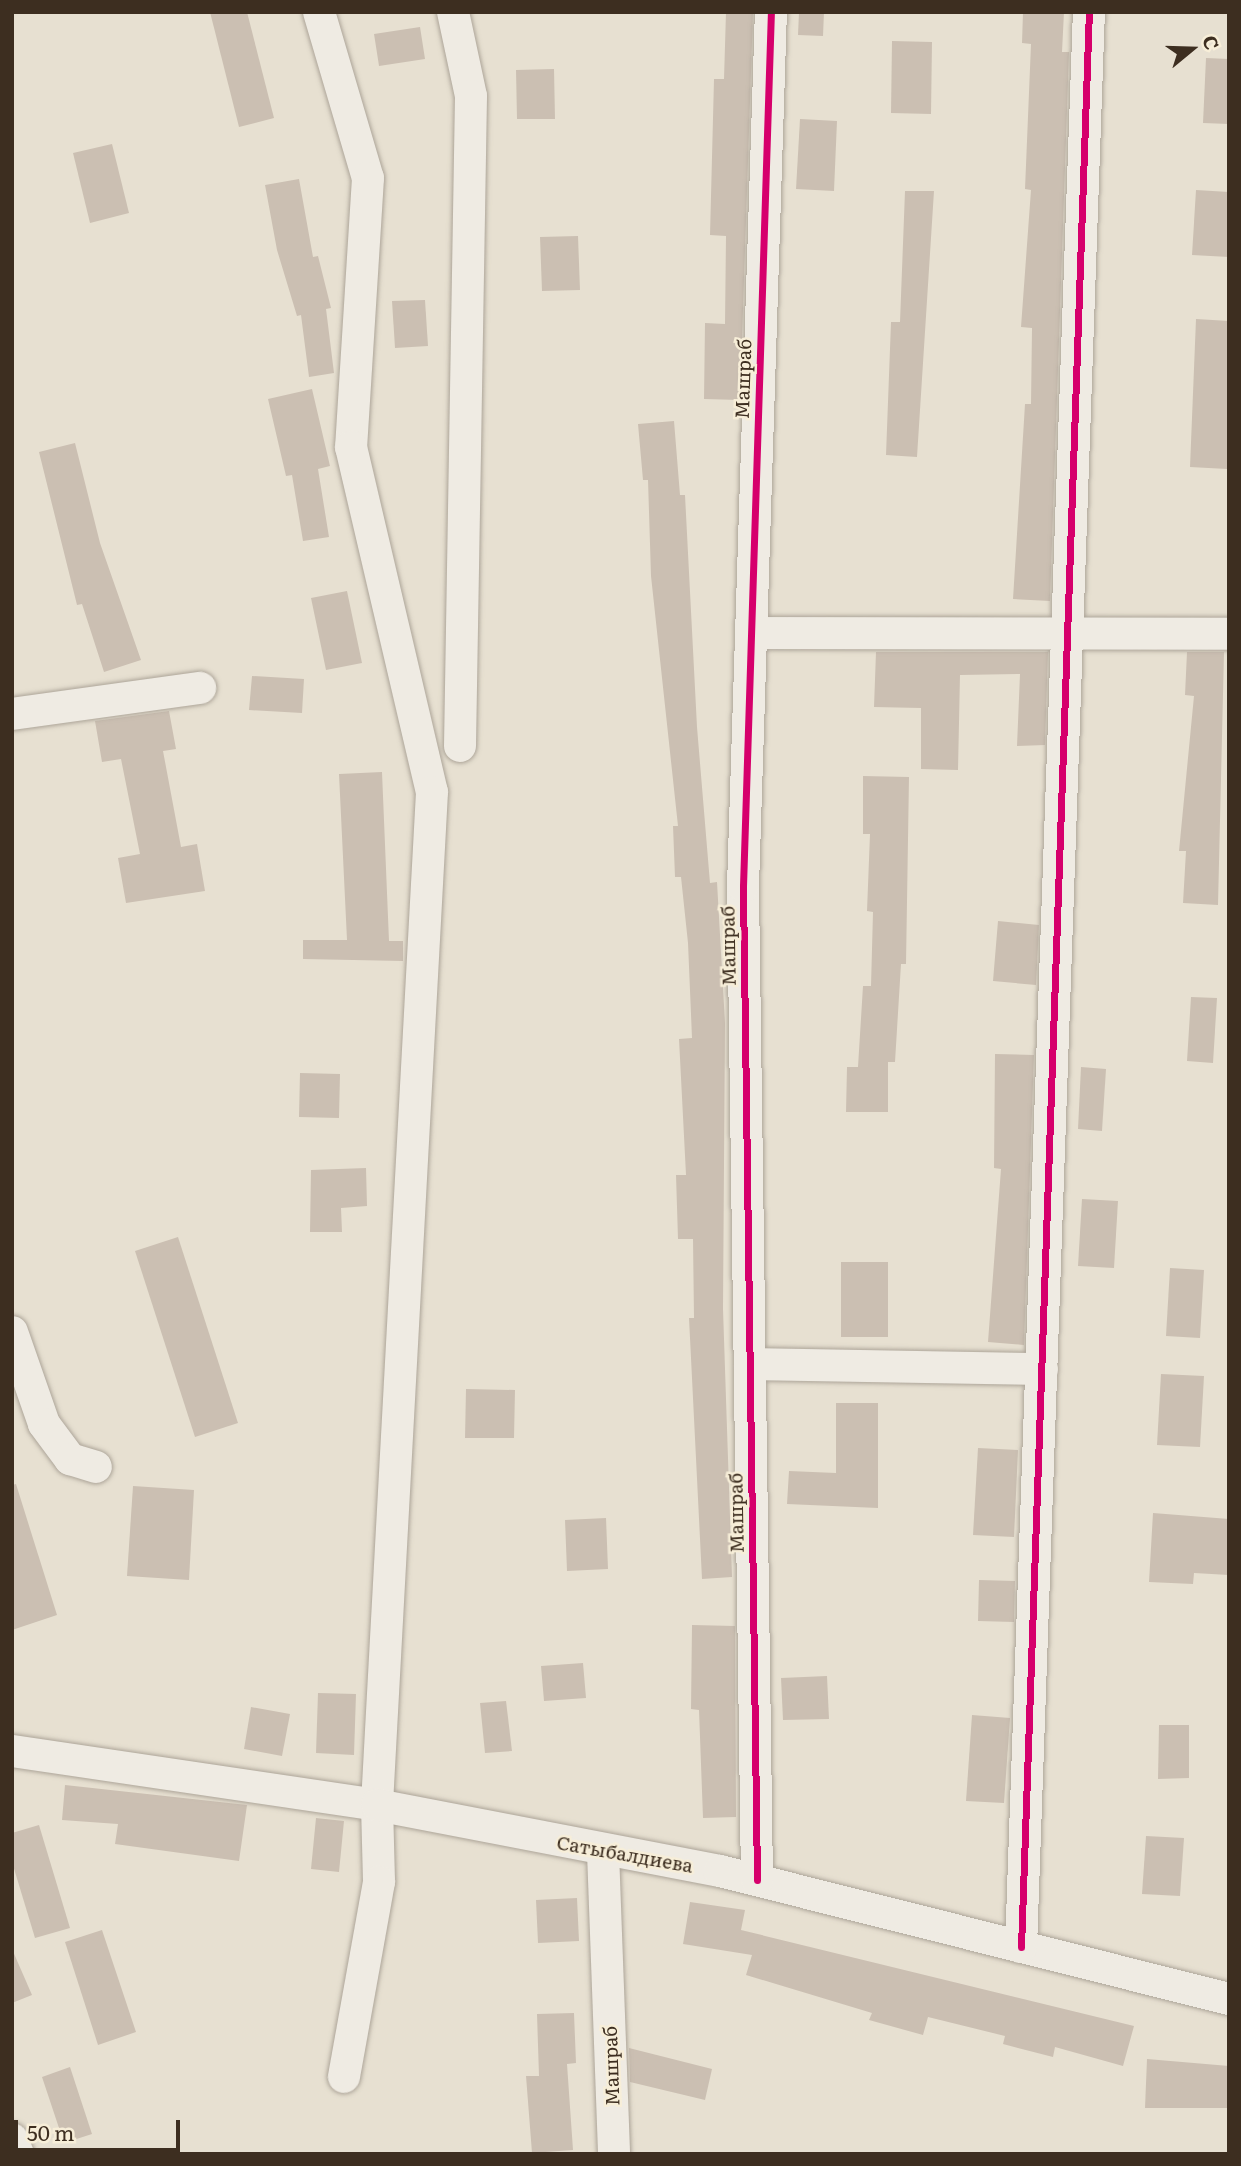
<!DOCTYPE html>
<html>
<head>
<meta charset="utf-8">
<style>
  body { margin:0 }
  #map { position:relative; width:1241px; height:2166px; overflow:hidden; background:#e7e0d1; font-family:Literata,serif }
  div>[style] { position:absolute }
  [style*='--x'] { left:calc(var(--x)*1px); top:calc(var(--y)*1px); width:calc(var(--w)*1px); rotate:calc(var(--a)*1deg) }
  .building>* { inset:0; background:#cbbfb2 }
  .roads { filter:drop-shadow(0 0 2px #ada599) drop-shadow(0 0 2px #ada599) }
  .minor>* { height:32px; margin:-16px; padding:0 16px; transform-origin:16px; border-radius:16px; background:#efebe3 }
  .cycleway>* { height:7px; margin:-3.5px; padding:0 3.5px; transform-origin:3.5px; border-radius:3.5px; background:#d6006c }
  span { translate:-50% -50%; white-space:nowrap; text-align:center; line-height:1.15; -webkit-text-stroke:5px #f7eed8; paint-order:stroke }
  .street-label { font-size:19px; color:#3d2e20 }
  .frame { position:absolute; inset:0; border:14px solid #3d2e20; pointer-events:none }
  .north { position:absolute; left:1157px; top:14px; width:70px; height:70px; -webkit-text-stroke:5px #f7eed8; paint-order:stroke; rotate:71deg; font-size:19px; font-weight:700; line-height:28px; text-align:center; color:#3d2e20 }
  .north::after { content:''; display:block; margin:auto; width:24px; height:32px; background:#3d2e20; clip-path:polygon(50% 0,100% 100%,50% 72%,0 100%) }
  .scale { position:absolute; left:14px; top:2120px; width:166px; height:32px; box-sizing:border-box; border:4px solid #3d2e20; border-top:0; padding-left:9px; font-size:21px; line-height:24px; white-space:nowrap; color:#3d2e20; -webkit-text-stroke:5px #f7eed8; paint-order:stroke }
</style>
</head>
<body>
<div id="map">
  <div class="building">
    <i style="clip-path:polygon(210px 12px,247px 12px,274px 118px,239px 127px)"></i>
    <i style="clip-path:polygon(726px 12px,753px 12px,740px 400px,704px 399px,705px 323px,725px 324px,726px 236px,710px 235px,714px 79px,724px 79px)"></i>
    <i style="clip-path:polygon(799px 12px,824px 12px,823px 36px,798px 35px)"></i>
    <i style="clip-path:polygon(1023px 12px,1064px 12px,1062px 52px,1069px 52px,1050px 601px,1013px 599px,1025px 404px,1031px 404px,1032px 328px,1021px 327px,1031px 190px,1025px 189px,1031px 44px,1022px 43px)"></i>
    <i style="clip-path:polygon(420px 27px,425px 59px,379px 66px,374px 34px)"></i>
    <i style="clip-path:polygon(892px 41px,932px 42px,931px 114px,891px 113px)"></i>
    <i style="clip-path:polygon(1206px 58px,1229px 59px,1229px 124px,1203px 123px)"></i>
    <i style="clip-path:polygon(554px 69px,555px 119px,517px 119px,516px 70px)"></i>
    <i style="clip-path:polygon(800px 119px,837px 121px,834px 191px,796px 189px)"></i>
    <i style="clip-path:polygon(112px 144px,129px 213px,90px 223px,73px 153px)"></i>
    <i style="clip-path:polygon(299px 179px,313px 257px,318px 256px,331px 308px,326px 309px,334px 373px,309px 377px,301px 315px,297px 316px,277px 250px,265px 185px)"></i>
    <i style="clip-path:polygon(1196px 190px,1229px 192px,1229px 257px,1192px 255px)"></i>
    <i style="clip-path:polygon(905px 191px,934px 191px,917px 457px,886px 455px,891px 322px,900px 322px)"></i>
    <i style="clip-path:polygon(578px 236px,580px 290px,542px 291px,540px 237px)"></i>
    <i style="clip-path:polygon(425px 300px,428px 346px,395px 348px,392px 301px)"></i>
    <i style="clip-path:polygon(1196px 319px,1229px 321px,1227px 469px,1190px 467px)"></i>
    <i style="clip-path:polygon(312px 389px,330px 466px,318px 469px,329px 537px,303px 541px,292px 475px,286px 476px,268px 399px)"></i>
    <i style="clip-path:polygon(674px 421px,680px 495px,685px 495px,697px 727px,710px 883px,717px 882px,725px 1023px,723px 1309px,732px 1577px,702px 1579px,689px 1318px,694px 1318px,693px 1239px,678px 1239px,676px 1175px,686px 1175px,679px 1039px,692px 1038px,688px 943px,681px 877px,675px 877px,673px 826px,678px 826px,651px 576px,648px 480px,643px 480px,638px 424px)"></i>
    <i style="clip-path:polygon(75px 443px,100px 543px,141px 660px,104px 672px,82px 604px,77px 605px,39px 452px)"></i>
    <i style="clip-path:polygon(347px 591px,362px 663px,326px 670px,311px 598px)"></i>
    <i style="clip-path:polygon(876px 652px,1048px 652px,1045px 745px,1017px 746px,1020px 674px,960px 675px,958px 770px,921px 769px,921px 708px,874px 707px)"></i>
    <i style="clip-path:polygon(1187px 652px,1224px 652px,1218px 905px,1183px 903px,1186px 851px,1179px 851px,1194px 696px,1185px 695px)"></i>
    <i style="clip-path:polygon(252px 676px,304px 679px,302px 713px,249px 710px)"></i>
    <i style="clip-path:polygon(169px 711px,176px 749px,163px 751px,181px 847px,197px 844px,205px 891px,126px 903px,118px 858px,140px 854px,121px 759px,102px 762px,95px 721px)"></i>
    <i style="clip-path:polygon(382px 772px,389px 941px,403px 941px,403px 961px,303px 959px,303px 940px,347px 940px,339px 774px)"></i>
    <i style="clip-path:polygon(863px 776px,909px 777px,906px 964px,901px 964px,895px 1062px,888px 1062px,888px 1112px,846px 1112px,847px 1067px,858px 1067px,863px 986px,871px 986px,873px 912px,867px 911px,870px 834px,863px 834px)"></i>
    <i style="clip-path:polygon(998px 921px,1039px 925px,1036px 985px,993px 981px)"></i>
    <i style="clip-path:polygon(1191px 997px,1217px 998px,1213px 1063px,1187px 1061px)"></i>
    <i style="clip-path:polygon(995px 1054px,1034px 1055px,1024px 1345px,988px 1342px,1001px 1169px,994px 1168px)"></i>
    <i style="clip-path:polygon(1081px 1067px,1106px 1069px,1102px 1131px,1078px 1129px)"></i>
    <i style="clip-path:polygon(300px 1073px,340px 1074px,339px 1118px,299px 1117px)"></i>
    <i style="clip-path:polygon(366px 1168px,367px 1206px,341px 1208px,342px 1232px,310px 1232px,311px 1170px)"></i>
    <i style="clip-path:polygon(1082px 1199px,1118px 1201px,1114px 1268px,1078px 1266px)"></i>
    <i style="clip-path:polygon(178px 1237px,238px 1423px,195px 1437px,135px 1251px)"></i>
    <i style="clip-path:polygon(841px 1262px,888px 1262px,888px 1337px,841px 1337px)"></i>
    <i style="clip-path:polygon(1170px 1268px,1204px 1270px,1200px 1338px,1166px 1336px)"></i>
    <i style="clip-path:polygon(1161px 1374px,1204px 1376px,1200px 1447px,1157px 1445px)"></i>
    <i style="clip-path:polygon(466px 1389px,515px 1390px,514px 1438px,465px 1438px)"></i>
    <i style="clip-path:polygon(836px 1403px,878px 1403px,878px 1508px,787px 1504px,789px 1471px,836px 1473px)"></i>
    <i style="clip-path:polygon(978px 1448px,1018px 1450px,1014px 1537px,973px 1535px)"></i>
    <i style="clip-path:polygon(16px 1484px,57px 1615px,12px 1630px,12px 1485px)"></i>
    <i style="clip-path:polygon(133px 1486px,194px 1490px,189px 1580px,127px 1576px)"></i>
    <i style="clip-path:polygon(1153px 1513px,1229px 1519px,1229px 1575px,1194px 1573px,1193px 1584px,1149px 1582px)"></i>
    <i style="clip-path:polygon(606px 1518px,608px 1569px,567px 1571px,565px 1520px)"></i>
    <i style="clip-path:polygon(979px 1580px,1015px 1581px,1014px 1622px,978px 1621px)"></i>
    <i style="clip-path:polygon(692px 1625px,735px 1626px,736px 1817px,703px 1818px,699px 1710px,691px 1709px)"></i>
    <i style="clip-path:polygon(583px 1663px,586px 1698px,544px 1701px,541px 1666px)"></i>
    <i style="clip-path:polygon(827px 1676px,829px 1719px,783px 1720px,781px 1678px)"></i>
    <i style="clip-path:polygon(318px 1693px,356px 1694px,354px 1755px,316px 1753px)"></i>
    <i style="clip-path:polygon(506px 1701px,512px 1751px,485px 1753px,480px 1703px)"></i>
    <i style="clip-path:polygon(251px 1707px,290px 1714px,282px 1756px,244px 1749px)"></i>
    <i style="clip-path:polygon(972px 1715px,1010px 1718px,1004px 1803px,966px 1801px)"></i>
    <i style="clip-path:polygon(1159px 1725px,1189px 1725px,1189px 1778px,1158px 1779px)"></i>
    <i style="clip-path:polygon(65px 1785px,247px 1805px,239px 1861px,115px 1844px,118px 1824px,62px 1820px)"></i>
    <i style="clip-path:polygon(316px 1818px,344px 1821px,339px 1872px,311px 1869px)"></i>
    <i style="clip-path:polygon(39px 1825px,70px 1928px,35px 1938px,12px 1862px,12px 1833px)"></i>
    <i style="clip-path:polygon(1146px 1836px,1184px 1838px,1180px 1896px,1142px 1894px)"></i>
    <i style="clip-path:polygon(577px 1898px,579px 1941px,538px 1943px,536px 1900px)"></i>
    <i style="clip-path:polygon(690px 1902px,745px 1910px,741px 1930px,1134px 2026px,1123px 2066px,1055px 2047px,1053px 2057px,1003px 2044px,1005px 2036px,928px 2017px,923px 2035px,869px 2020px,872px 2013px,746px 1975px,752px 1955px,683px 1944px)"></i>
    <i style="clip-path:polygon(102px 1930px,136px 2032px,98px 2045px,65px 1942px)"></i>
    <i style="clip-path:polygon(12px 1949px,32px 1995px,12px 2003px)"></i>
    <i style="clip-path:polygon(574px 2013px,576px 2063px,567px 2064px,573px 2150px,532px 2153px,526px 2076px,539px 2076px,537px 2014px)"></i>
    <i style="clip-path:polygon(629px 2048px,712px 2069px,705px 2100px,630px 2082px)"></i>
    <i style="clip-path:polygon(1147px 2059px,1229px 2066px,1229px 2108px,1145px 2108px)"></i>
    <i style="clip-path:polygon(70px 2067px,92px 2134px,64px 2143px,42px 2077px)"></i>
  </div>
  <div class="roads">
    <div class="minor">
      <i style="--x:319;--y:12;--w:173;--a:73.6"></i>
      <i style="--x:368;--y:178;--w:270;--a:93.6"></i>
      <i style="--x:351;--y:447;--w:354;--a:76.8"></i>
      <i style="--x:432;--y:792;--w:1014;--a:93.11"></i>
      <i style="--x:377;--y:1805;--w:77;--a:88.5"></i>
      <i style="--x:379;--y:1882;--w:198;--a:100.2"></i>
      <i style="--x:453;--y:12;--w:86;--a:77.9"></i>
      <i style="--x:471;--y:96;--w:650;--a:90.97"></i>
      <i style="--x:751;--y:633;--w:478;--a:0.1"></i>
      <i style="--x:12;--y:714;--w:190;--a:-7.9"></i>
      <i style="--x:12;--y:1332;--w:97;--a:70.8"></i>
      <i style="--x:44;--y:1424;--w:44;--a:53.4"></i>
      <i style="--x:70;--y:1459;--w:27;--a:17"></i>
      <i style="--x:750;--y:1364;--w:292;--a:1"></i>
      <i style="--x:12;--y:1751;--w:369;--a:8.4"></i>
      <i style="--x:377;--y:1805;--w:349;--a:10.9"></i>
      <i style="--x:720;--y:1871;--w:525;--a:14.12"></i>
      <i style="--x:603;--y:1852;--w:302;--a:87.9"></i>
      <i style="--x:757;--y:1880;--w:994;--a:-90.81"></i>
      <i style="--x:743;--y:886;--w:874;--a:-88.17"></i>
      <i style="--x:1021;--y:1947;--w:1936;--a:-87.99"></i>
      <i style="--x:12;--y:2139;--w:16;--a:68"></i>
    </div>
  </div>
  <div class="cycleway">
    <i style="--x:757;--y:1880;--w:994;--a:-90.81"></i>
    <i style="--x:743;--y:886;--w:874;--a:-88.17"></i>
    <i style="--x:1021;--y:1947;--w:1936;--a:-87.99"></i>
  </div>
  <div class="street-label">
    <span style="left:743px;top:379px;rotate:-88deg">Машраб</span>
    <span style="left:728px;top:946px;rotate:-91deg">Машраб</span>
    <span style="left:736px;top:1513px;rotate:-91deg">Машраб</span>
    <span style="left:625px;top:1854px;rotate:10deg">Сатыбалдиева</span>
    <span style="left:611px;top:2066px;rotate:-92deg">Машраб</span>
  </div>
  <div class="frame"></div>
  <div class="north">С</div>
  <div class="scale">50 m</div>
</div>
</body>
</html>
